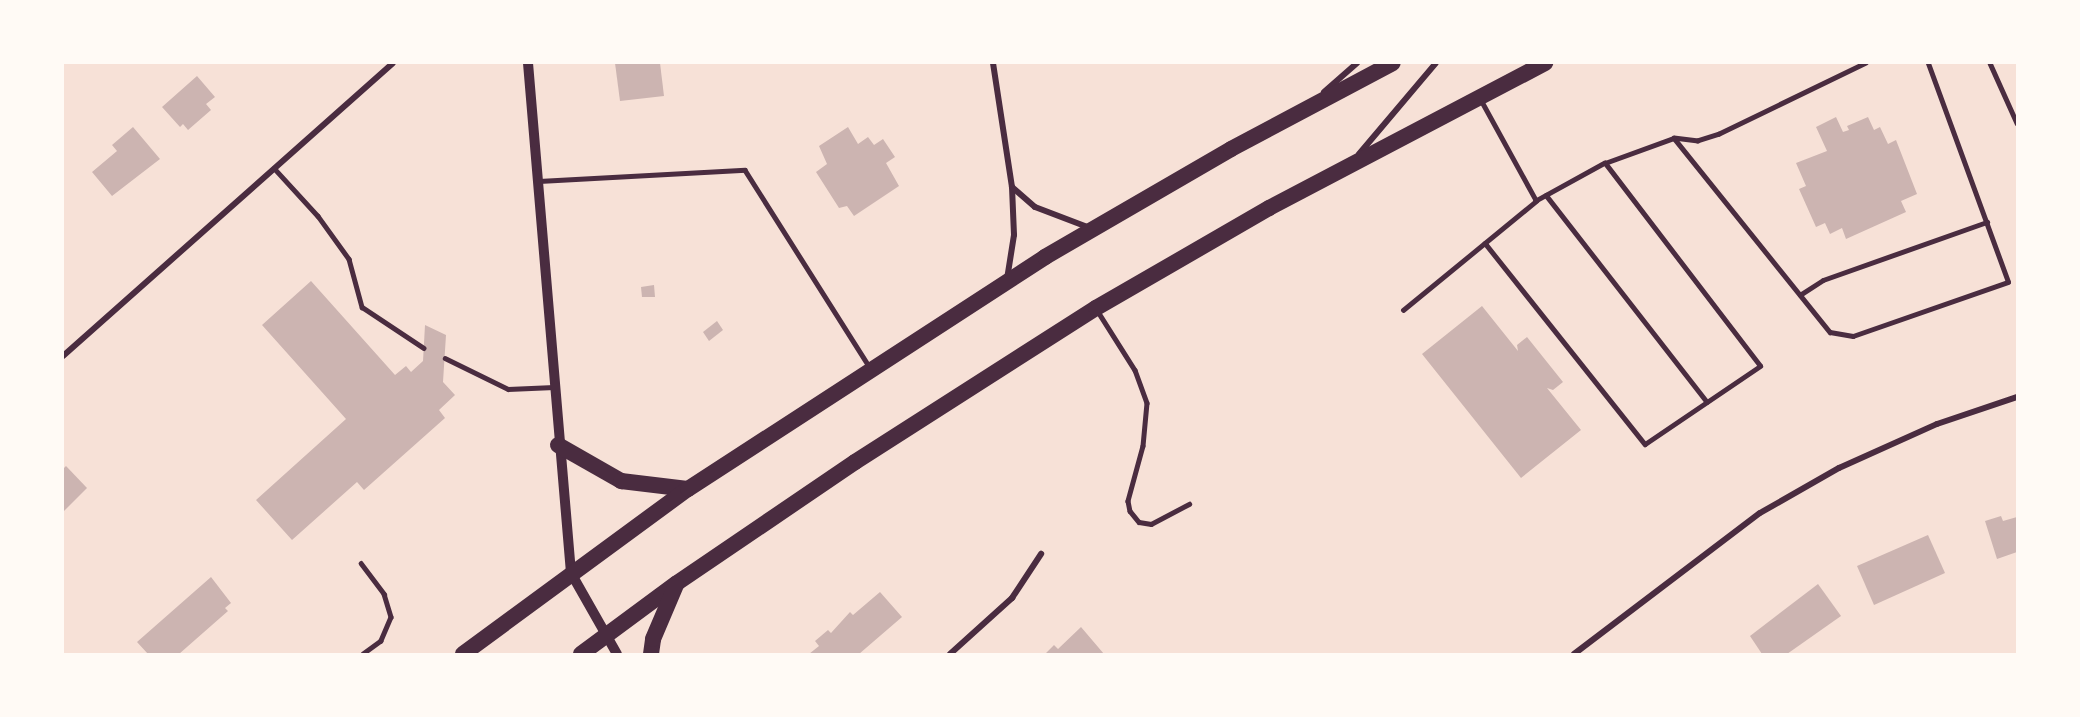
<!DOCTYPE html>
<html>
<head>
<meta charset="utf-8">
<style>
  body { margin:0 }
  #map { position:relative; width:2080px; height:717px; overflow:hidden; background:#f7e1d7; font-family:"Roboto Condensed",sans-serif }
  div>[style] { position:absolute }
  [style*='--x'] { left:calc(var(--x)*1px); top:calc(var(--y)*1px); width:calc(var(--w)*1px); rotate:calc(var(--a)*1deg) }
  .building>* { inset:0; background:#ccb4b1 }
  .service>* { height:4.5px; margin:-2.25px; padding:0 2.25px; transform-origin:2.25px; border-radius:2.25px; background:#4a2c40 }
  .minor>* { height:6px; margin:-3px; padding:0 3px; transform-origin:3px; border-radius:3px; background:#4a2c40 }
  .tertiary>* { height:10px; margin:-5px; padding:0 5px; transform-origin:5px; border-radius:5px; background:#4a2c40 }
  .trunk>* { height:16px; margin:-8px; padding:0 8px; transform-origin:8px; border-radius:8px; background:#4a2c40 }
  span { translate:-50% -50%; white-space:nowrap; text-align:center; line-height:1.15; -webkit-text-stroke:6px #fffaf5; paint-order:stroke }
  .frame { position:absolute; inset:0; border:64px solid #fffaf5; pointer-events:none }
</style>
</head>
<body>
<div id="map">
  <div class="building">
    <i style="clip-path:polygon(615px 63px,660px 63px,664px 96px,620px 101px)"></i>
    <i style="clip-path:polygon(197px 76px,215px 97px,206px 104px,211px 110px,188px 130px,183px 124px,180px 127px,162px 107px)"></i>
    <i style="clip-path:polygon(1836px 117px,1843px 132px,1849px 130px,1847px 126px,1868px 117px,1874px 130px,1880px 127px,1888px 144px,1896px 140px,1917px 194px,1901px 201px,1906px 212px,1846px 239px,1842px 228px,1830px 234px,1825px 223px,1816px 227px,1799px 189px,1806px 186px,1796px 163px,1827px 151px,1816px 127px)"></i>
    <i style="clip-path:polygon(133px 127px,160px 159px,112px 196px,92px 172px,117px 151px,112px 145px)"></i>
    <i style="clip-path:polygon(848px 127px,858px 144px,868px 137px,874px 145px,883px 139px,895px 157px,886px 163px,899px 186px,854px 216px,847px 206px,839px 208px,816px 172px,827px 164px,819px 146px)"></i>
    <i style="clip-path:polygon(311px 281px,395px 375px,406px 366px,411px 372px,423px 361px,425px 325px,446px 335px,443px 382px,455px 395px,439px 410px,445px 418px,364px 490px,357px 482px,292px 540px,256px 500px,346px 419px,262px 325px)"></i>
    <i style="clip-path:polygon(654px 285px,655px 297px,642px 297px,641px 287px)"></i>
    <i style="clip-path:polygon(1482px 306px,1518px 351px,1517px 345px,1527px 337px,1563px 382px,1553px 390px,1547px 388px,1581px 430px,1521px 478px,1422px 354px)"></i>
    <i style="clip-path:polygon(717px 321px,723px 330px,709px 341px,703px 332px)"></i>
    <i style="clip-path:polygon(66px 466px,87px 488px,63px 512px,63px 469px)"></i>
    <i style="clip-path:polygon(2001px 516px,2003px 521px,2017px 517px,2017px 552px,1997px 559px,1985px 521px)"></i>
    <i style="clip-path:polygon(1928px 535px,1945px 573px,1874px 605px,1857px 566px)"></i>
    <i style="clip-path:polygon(211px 577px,231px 603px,225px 608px,228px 611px,179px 654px,148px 654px,137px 642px)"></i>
    <i style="clip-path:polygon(1818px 584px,1841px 616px,1787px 654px,1762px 654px,1750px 636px)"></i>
    <i style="clip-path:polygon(880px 592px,902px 617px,859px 654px,809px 654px,819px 646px,815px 641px,828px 630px,831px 633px,850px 612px,853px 615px)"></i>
    <i style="clip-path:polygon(1081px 627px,1104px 654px,1045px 654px,1054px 645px,1058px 649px)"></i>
  </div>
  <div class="service">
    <i style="--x:1866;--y:63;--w:163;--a:154.2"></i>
    <i style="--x:1719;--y:134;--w:22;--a:162"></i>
    <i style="--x:1698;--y:141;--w:24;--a:-173"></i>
    <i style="--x:1674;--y:138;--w:249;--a:51.2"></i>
    <i style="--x:1830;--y:332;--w:23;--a:10"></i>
    <i style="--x:1853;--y:336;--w:164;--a:-19.2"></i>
    <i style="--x:2008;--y:282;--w:233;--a:-110.1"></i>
    <i style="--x:1990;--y:63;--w:66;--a:65.8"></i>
    <i style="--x:1605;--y:163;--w:73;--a:-19.9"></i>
    <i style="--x:274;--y:168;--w:65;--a:47.5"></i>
    <i style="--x:318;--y:216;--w:53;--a:54.2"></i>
    <i style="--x:349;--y:259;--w:50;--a:74.8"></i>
    <i style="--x:362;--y:307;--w:74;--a:33.5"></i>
    <i style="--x:539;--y:181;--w:206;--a:-3.1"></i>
    <i style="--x:745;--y:170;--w:232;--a:57.7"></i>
    <i style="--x:1546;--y:195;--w:262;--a:52.1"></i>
    <i style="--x:1485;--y:243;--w:257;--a:51.5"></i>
    <i style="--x:1645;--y:444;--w:139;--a:-34.1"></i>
    <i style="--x:1760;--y:366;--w:255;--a:-127.4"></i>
    <i style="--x:1605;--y:163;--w:79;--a:151.2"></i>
    <i style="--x:1800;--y:295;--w:27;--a:-33"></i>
    <i style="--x:1823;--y:280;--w:174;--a:-19.5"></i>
    <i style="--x:1097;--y:310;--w:71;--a:57.7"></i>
    <i style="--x:1135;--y:370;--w:35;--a:70"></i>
    <i style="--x:1147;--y:403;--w:43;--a:95.3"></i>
    <i style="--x:1143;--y:446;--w:57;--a:105.3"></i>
    <i style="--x:1128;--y:501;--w:10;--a:79"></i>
    <i style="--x:1130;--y:511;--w:14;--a:51"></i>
    <i style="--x:1139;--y:522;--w:12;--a:9"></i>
    <i style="--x:1151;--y:524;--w:43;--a:-27.8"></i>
    <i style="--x:1403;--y:310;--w:172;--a:-39.3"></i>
    <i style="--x:1536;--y:201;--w:114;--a:-118.8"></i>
    <i style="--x:445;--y:358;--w:70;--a:26.2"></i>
    <i style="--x:508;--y:389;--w:46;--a:-2.5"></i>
    <i style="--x:361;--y:563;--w:39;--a:53"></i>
    <i style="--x:384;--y:594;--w:24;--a:73"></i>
    <i style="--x:391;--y:617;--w:26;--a:113"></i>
    <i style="--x:381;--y:641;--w:22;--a:144"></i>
  </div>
  <div class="minor">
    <i style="--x:993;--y:63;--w:125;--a:81.3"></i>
    <i style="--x:1012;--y:187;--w:48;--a:87.6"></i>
    <i style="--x:1014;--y:235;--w:45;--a:99"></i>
    <i style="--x:1324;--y:92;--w:44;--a:-41.3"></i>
    <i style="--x:1359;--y:154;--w:119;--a:-49.8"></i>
    <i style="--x:1012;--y:187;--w:30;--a:41"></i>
    <i style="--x:1035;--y:207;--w:59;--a:20.9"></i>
    <i style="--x:63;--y:356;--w:441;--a:-41.6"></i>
    <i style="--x:950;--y:654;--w:84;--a:-42.1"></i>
    <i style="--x:1012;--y:598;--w:53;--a:-56.6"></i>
    <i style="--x:1574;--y:654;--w:233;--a:-37.2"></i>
    <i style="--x:1760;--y:513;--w:91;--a:-29.7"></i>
    <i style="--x:1839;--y:468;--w:107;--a:-24.2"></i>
    <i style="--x:1937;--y:424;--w:84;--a:-18.6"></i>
  </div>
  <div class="tertiary">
    <i style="--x:528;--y:63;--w:512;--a:85.18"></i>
    <i style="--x:571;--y:573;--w:93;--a:60.4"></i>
  </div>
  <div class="trunk">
    <i style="--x:558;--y:445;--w:73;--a:29.7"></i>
    <i style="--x:621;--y:481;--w:67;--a:6.8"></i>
    <i style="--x:463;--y:654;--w:279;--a:-36.3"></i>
    <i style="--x:688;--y:489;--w:426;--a:-33"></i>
    <i style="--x:1045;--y:257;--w:215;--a:-30.1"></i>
    <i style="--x:1231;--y:149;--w:183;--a:-28"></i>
    <i style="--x:581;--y:654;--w:119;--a:-36.5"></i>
    <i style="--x:677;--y:583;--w:215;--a:-34.2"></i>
    <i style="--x:855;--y:462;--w:286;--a:-32.6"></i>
    <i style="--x:1096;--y:308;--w:200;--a:-30"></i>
    <i style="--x:1269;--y:208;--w:312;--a:-27.7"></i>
    <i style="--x:651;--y:654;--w:15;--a:-82"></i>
    <i style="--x:653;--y:639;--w:59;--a:-66.9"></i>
  </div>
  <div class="frame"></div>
</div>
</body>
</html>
